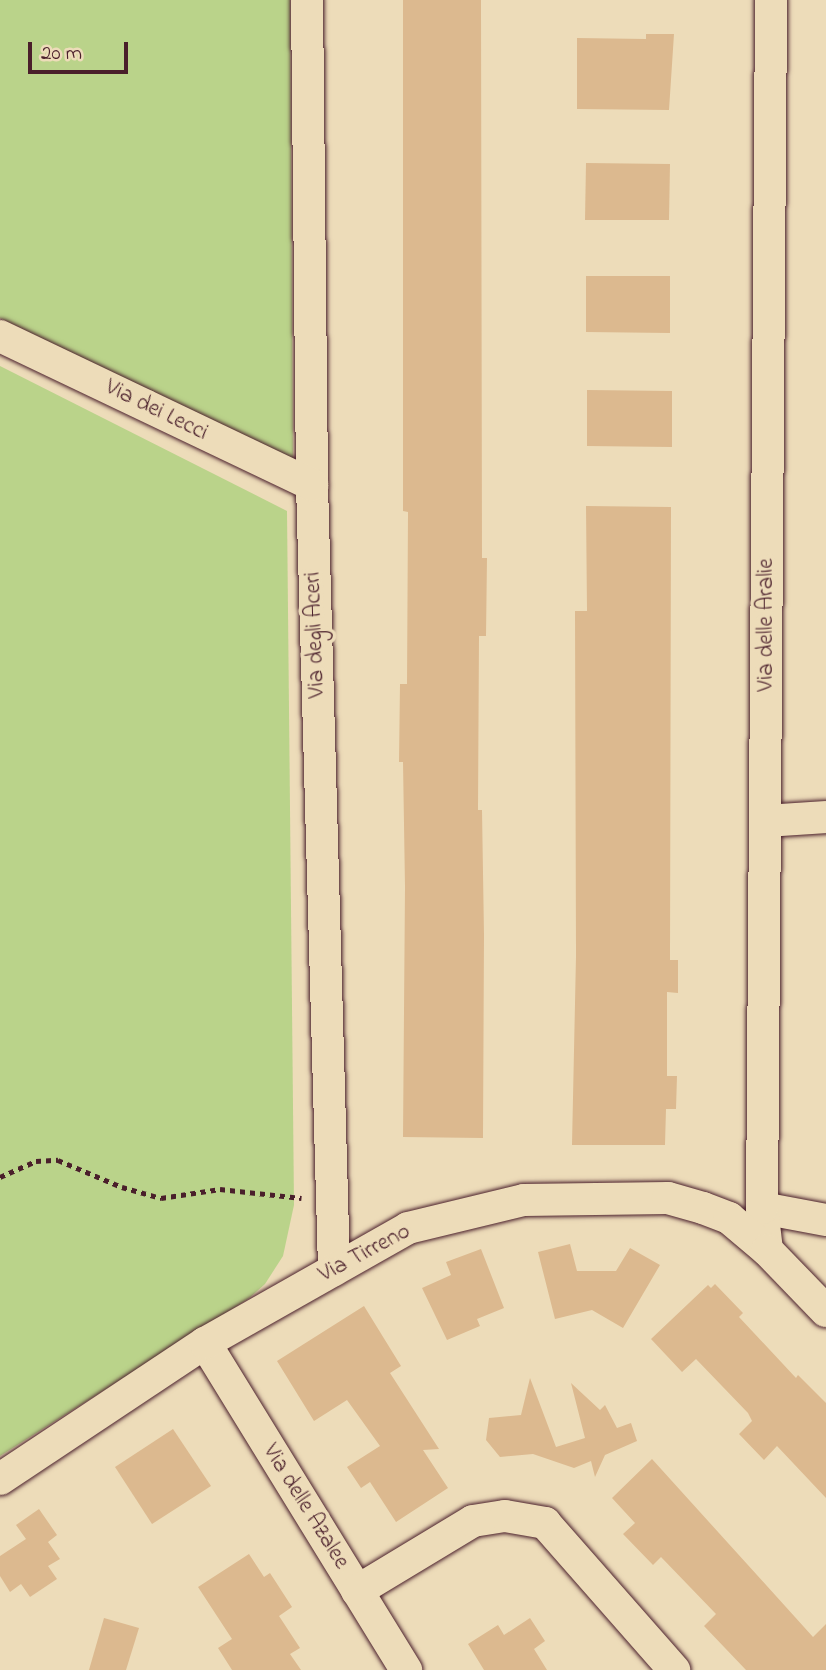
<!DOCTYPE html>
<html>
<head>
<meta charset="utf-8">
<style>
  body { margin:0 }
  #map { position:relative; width:826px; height:1670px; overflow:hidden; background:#eddcb9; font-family:"Indie Flower",sans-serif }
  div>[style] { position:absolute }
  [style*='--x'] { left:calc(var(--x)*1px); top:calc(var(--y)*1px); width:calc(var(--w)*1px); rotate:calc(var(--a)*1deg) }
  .green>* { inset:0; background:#bad38a }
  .building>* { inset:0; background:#dcb98f }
  .path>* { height:4.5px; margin-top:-2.25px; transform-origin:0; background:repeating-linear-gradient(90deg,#4a1f2b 0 5px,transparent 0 10px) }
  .roads { filter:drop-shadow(0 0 2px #4a1f2b) drop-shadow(0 0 2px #4a1f2b) }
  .minor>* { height:32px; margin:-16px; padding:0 16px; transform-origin:16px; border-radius:16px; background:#eddcb9 }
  span { translate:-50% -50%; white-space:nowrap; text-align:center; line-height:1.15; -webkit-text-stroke:7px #eddcb9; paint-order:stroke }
  .street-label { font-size:23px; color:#4a1f2b }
  .scale { position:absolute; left:28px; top:42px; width:100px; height:32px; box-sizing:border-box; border:4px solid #4a1f2b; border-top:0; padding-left:9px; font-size:21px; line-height:24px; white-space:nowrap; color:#4a1f2b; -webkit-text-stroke:5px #eddcb9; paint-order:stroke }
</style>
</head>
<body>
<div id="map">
  <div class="green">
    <i style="clip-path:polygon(0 0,290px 0,293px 461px,0 318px)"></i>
    <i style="clip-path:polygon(0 366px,287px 511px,294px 1205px,283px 1256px,265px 1284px,248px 1299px,0 1456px)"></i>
  </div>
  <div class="building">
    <i style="clip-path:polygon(403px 0,481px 0,482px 558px,487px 558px,486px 636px,479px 636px,478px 810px,482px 810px,484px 935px,483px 1138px,403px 1137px,405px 887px,403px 762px,399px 762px,400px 684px,407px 684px,408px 512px,403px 511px)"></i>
    <i style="clip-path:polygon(646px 34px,674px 34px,669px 110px,577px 109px,577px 38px,646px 39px)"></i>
    <i style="clip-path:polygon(586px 163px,670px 164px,669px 220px,585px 220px)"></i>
    <i style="clip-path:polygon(586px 276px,670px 276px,670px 333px,586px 332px)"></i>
    <i style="clip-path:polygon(587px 390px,672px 391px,672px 447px,587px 446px)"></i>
    <i style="clip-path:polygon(586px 506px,671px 507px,670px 960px,678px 960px,678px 993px,667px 992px,667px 1076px,677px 1076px,676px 1109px,666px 1109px,665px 1145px,572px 1145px,576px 956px,575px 611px,587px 611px)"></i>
    <i style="clip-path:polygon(570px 1244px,577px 1271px,616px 1271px,630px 1248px,660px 1265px,623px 1328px,592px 1310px,555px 1319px,538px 1252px)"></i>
    <i style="clip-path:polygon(481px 1249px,504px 1308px,477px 1319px,480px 1326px,447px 1340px,422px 1288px,451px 1275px,446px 1262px)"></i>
    <i style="clip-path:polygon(715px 1284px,743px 1313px,739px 1317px,796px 1378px,798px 1375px,826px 1403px,826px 1498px,777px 1446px,764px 1460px,739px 1434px,752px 1421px,748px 1413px,696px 1359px,682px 1372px,651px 1339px,708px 1285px,711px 1288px)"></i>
    <i style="clip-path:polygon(364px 1306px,401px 1366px,390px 1373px,439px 1449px,423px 1450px,448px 1488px,396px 1522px,370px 1482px,361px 1488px,347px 1467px,380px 1446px,347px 1400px,314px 1421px,277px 1361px)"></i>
    <i style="clip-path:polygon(530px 1378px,556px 1447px,585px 1438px,571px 1383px,600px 1410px,605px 1405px,617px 1428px,631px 1423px,637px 1441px,605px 1455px,595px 1477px,591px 1461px,574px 1468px,533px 1454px,500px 1457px,486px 1440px,489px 1418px,521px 1415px)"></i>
    <i style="clip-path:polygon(173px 1429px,211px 1486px,152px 1524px,115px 1467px)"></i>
    <i style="clip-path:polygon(652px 1459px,813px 1637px,826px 1624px,826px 1670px,746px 1670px,704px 1626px,716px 1614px,661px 1557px,653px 1565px,623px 1534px,635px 1523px,612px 1498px)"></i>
    <i style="clip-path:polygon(39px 1509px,57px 1535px,48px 1542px,60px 1559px,48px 1566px,57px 1579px,30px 1597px,21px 1584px,10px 1592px,0 1576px,0 1556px,26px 1539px,16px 1525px)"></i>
    <i style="clip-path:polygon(249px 1554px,264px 1577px,270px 1573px,292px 1607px,279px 1616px,300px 1648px,290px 1654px,301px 1670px,232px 1670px,218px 1648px,232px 1639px,198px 1587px)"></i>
    <i style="clip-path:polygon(104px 1618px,139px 1628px,126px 1670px,89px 1670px)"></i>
    <i style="clip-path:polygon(530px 1618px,545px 1641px,534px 1649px,547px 1670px,484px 1670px,468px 1644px,498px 1625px,504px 1635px)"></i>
  </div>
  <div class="path">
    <i style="--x:0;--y:1177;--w:39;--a:-24"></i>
    <i style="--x:36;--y:1161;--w:22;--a:-3"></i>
    <i style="--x:58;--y:1160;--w:69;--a:22.9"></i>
    <i style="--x:122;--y:1187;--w:41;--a:15.8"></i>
    <i style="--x:161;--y:1198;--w:60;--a:-8.7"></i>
    <i style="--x:220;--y:1189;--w:82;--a:6.3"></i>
  </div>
  <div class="roads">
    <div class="minor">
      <i style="--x:307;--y:0;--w:485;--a:89.4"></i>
      <i style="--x:312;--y:485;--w:785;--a:88.39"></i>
      <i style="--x:0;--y:336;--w:346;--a:25.5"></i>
      <i style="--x:766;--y:821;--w:60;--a:-3.8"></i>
      <i style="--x:762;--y:1208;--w:65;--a:10.6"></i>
      <i style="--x:767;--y:1250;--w:42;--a:-96.8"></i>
      <i style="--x:762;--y:1208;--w:1208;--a:-89.57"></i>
      <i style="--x:205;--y:1343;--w:384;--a:58.4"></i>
      <i style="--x:0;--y:1479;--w:246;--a:-33.6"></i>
      <i style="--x:205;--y:1343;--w:233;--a:-29.5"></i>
      <i style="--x:408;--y:1228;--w:119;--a:-13.6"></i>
      <i style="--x:524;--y:1200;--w:144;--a:-0.8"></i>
      <i style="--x:668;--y:1198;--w:36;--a:16"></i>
      <i style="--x:703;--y:1208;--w:28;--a:21"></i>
      <i style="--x:729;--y:1218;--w:50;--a:40.1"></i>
      <i style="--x:767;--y:1250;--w:85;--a:46"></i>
      <i style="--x:357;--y:1591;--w:135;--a:-31.1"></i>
      <i style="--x:473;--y:1521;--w:32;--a:-9"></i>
      <i style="--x:505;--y:1516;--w:41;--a:9.9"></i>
      <i style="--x:545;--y:1523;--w:196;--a:48.7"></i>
    </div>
  </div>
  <div class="street-label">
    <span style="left:156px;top:411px;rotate:26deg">Via dei Lecci</span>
    <span style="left:767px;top:625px;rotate:-90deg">Via delle Aralie</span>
    <span style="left:316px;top:635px;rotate:-92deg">Via degli Aceri</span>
    <span style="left:365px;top:1254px;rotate:-28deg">Via Tirreno</span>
    <span style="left:305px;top:1507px;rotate:58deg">Via delle Azalee</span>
  </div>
  <div class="scale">20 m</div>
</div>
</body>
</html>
